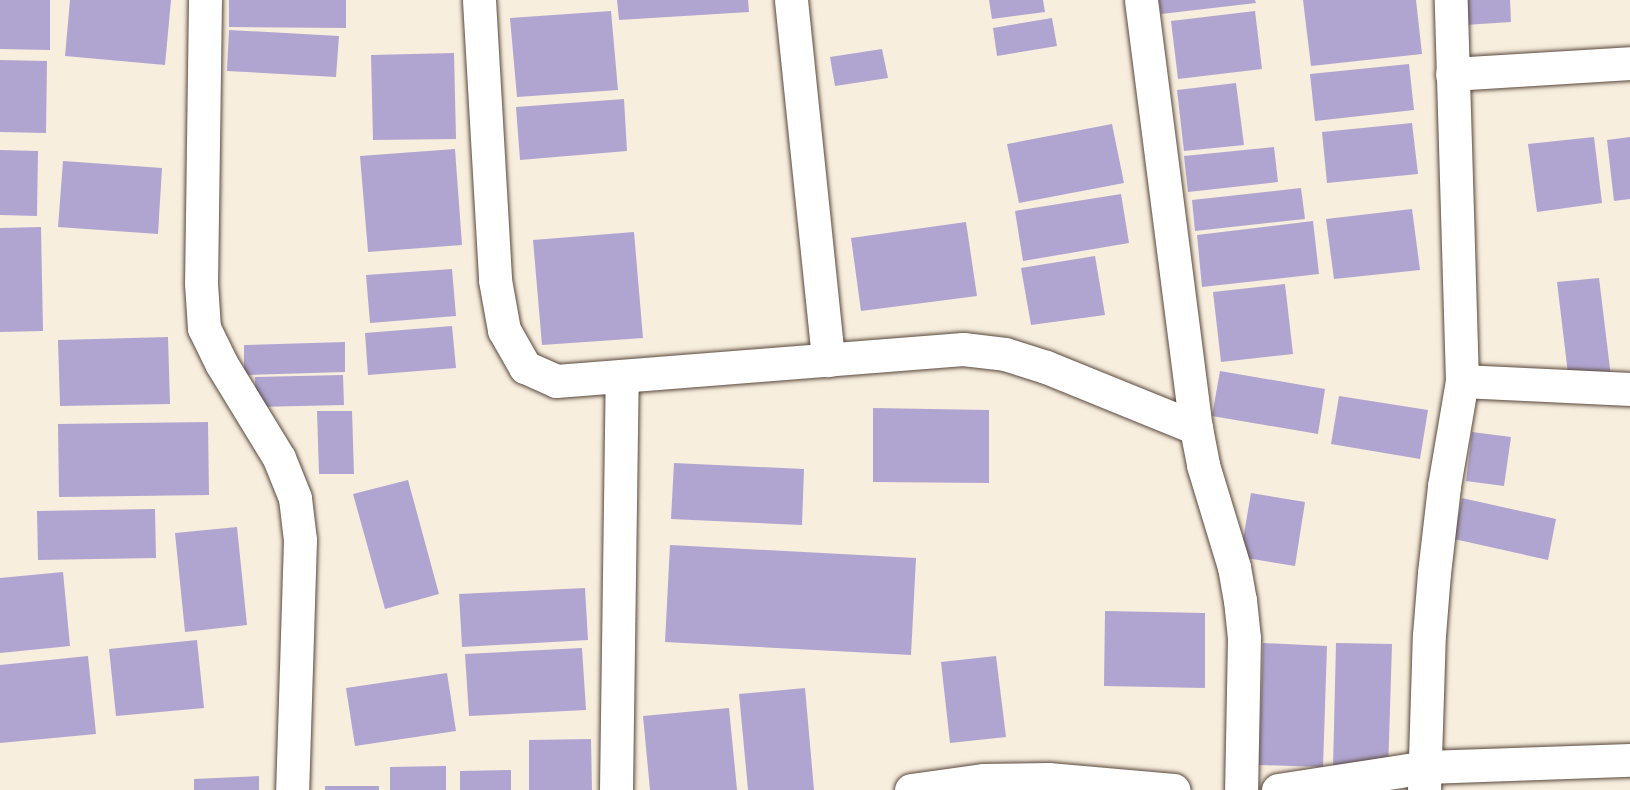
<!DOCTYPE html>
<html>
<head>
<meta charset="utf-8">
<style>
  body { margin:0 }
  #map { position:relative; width:1630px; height:790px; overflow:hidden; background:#f8eede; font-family:Itim,sans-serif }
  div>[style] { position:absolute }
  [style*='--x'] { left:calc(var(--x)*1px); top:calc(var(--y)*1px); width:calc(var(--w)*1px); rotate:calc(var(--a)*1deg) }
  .building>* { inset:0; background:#b0a5d0 }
  .roads { filter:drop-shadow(0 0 2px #57473b) drop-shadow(0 0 2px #57473b) }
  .minor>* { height:33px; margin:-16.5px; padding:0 16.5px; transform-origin:16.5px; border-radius:16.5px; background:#fff }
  span { translate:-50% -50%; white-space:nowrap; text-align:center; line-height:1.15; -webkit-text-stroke:4.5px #fff; paint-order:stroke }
</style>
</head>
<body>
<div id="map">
  <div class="building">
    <i style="clip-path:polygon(0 0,50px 0,50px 50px,0 49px)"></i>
    <i style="clip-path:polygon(70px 0,171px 0,165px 65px,65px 56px)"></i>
    <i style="clip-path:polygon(229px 0,346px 0,346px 28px,229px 27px)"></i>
    <i style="clip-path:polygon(617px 0,748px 0,749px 12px,619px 20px)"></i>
    <i style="clip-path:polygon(989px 0,1043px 0,1045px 12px,992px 19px)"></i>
    <i style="clip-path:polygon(1159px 0,1255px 0,1256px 3px,1161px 14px)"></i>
    <i style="clip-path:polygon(1303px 0,1416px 0,1422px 54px,1311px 66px)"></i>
    <i style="clip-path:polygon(1465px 0,1510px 0,1511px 22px,1465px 25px)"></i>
    <i style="clip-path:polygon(611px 11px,618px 90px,517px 97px,510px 18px)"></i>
    <i style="clip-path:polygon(1255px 11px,1262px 69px,1178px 79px,1171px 21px)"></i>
    <i style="clip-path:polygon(1052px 18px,1057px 46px,997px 56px,993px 28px)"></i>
    <i style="clip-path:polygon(229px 30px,339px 36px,336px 77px,227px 71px)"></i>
    <i style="clip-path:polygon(882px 49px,888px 78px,835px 86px,830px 57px)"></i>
    <i style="clip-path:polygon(454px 53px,456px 139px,373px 140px,371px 55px)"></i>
    <i style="clip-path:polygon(0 60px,47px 61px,46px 133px,0 132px)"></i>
    <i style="clip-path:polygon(1409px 64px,1414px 110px,1315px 121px,1310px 74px)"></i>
    <i style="clip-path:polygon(1236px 83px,1244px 145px,1184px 151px,1177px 90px)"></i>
    <i style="clip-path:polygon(624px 99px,627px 151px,520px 160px,516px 107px)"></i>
    <i style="clip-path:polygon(1412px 123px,1418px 174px,1327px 183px,1322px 132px)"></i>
    <i style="clip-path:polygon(1112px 124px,1124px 183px,1019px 203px,1007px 144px)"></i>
    <i style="clip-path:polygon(1594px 137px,1602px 203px,1537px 212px,1528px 144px)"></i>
    <i style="clip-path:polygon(1630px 137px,1630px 199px,1614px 201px,1607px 140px)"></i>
    <i style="clip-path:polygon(1274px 147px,1278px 182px,1188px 192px,1184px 156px)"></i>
    <i style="clip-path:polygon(455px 149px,462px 245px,368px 252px,360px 156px)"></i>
    <i style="clip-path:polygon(0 150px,38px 151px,37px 216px,0 215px)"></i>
    <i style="clip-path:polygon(63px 161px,162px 168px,158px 234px,58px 227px)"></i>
    <i style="clip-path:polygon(1301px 188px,1305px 219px,1195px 231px,1192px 200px)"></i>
    <i style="clip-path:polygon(1121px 194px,1129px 243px,1023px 261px,1015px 211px)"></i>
    <i style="clip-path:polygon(1412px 209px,1420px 270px,1334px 279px,1326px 219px)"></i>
    <i style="clip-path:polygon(1313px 221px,1319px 274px,1202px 287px,1197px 235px)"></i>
    <i style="clip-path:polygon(966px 222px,977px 296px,861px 311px,851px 238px)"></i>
    <i style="clip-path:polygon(41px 227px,43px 331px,0 332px,0 228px)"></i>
    <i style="clip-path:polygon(634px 232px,643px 338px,542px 345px,533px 240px)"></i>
    <i style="clip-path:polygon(1095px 256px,1105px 315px,1031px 325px,1021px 268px)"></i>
    <i style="clip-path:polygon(452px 269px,456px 316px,370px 323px,366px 275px)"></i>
    <i style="clip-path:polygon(1599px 278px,1611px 377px,1569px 382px,1557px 282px)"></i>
    <i style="clip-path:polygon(1285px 284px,1293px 354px,1221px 362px,1213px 292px)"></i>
    <i style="clip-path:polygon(452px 326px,456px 368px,368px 375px,365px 333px)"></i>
    <i style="clip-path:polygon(168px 337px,170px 404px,60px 406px,58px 340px)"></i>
    <i style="clip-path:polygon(345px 342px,345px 372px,244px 375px,244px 345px)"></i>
    <i style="clip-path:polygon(1220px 371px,1325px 389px,1318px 434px,1212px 416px)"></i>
    <i style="clip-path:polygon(343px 375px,344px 405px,256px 407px,255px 377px)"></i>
    <i style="clip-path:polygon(1339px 396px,1428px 410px,1420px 459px,1331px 444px)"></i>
    <i style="clip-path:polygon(873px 408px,989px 410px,989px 483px,873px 482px)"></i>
    <i style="clip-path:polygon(317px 411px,352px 411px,354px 474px,319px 474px)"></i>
    <i style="clip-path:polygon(208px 422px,209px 495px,59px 497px,58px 424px)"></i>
    <i style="clip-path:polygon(1472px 432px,1511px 437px,1504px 486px,1466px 481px)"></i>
    <i style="clip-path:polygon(674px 463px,804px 469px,802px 525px,671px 519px)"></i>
    <i style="clip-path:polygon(408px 480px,439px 594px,385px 609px,353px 494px)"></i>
    <i style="clip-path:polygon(1251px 493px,1305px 502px,1295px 566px,1240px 557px)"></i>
    <i style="clip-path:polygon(1462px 498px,1556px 519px,1548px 560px,1454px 539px)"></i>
    <i style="clip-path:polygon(155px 509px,156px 558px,38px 560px,37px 511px)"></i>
    <i style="clip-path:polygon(237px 527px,247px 625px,185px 632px,175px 533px)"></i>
    <i style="clip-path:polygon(670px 545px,916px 558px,911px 655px,665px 642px)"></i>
    <i style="clip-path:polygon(63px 572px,70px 646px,0 653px,0 578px)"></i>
    <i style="clip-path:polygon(585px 588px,588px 640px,462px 647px,459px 594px)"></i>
    <i style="clip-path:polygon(1105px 611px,1205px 613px,1205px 688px,1104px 686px)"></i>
    <i style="clip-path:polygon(197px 640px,204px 708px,116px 716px,109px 649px)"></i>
    <i style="clip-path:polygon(1263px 643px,1327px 646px,1323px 767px,1259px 765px)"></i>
    <i style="clip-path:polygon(1336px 643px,1392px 644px,1388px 772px,1333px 769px)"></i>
    <i style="clip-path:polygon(582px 648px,586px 710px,469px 716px,465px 654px)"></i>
    <i style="clip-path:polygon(88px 656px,96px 734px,0 743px,0 665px)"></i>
    <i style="clip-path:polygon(996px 656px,1006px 737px,950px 743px,941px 662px)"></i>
    <i style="clip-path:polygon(447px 673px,456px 731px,355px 746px,346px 688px)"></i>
    <i style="clip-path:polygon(805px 688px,814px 790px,748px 790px,739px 694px)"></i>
    <i style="clip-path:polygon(729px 708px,737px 790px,650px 790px,643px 716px)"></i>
    <i style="clip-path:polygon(591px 739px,592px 790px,529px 790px,529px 740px)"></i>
    <i style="clip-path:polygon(446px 766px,446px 790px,390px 790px,390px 767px)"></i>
    <i style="clip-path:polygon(511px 770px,511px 790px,460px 790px,460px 771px)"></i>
    <i style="clip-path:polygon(259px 776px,259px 790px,194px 790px,194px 779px)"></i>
    <i style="clip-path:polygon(325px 786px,379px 786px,379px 790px,325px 790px)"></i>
  </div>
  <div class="roads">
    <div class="minor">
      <i style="--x:205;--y:0;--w:283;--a:90.8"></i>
      <i style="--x:201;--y:283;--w:45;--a:86.2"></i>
      <i style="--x:204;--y:328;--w:39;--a:64"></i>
      <i style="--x:221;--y:363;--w:111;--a:58.6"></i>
      <i style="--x:279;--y:458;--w:43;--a:68.2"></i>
      <i style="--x:295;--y:498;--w:42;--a:83.2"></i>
      <i style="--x:300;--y:540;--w:250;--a:91.8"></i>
      <i style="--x:479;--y:0;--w:280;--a:86.7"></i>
      <i style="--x:495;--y:280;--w:51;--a:79.8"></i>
      <i style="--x:504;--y:330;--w:43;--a:60.4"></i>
      <i style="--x:525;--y:367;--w:34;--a:24"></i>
      <i style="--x:556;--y:381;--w:408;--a:-4.5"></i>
      <i style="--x:963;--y:349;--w:42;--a:6.8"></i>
      <i style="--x:1005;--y:354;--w:43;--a:17.6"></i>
      <i style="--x:1046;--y:367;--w:162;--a:22.1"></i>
      <i style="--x:791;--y:0;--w:362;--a:84.1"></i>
      <i style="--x:1141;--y:0;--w:432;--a:82.7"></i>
      <i style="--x:1196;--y:428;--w:38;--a:79"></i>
      <i style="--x:1203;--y:465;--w:107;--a:73.1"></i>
      <i style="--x:1234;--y:567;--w:34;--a:80"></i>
      <i style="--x:1240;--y:600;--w:38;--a:84"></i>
      <i style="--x:1244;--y:638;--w:152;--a:91.1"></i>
      <i style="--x:1452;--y:74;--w:178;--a:-3.5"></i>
      <i style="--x:1462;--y:381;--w:168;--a:2.7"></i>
      <i style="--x:616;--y:790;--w:414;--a:-89.2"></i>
      <i style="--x:911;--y:790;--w:74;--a:-7.8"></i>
      <i style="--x:984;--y:780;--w:64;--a:-0.9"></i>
      <i style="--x:1048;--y:779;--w:126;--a:5"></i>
      <i style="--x:1278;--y:790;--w:150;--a:-8.8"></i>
      <i style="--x:1426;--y:767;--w:204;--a:-2"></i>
      <i style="--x:1424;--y:790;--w:155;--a:-88.2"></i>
      <i style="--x:1429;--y:635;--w:62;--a:-85.4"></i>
      <i style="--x:1434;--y:573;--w:88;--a:-83.4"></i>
      <i style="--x:1444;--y:486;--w:107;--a:-80.3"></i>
      <i style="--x:1462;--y:381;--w:381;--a:-91.7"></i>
    </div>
  </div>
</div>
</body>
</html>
